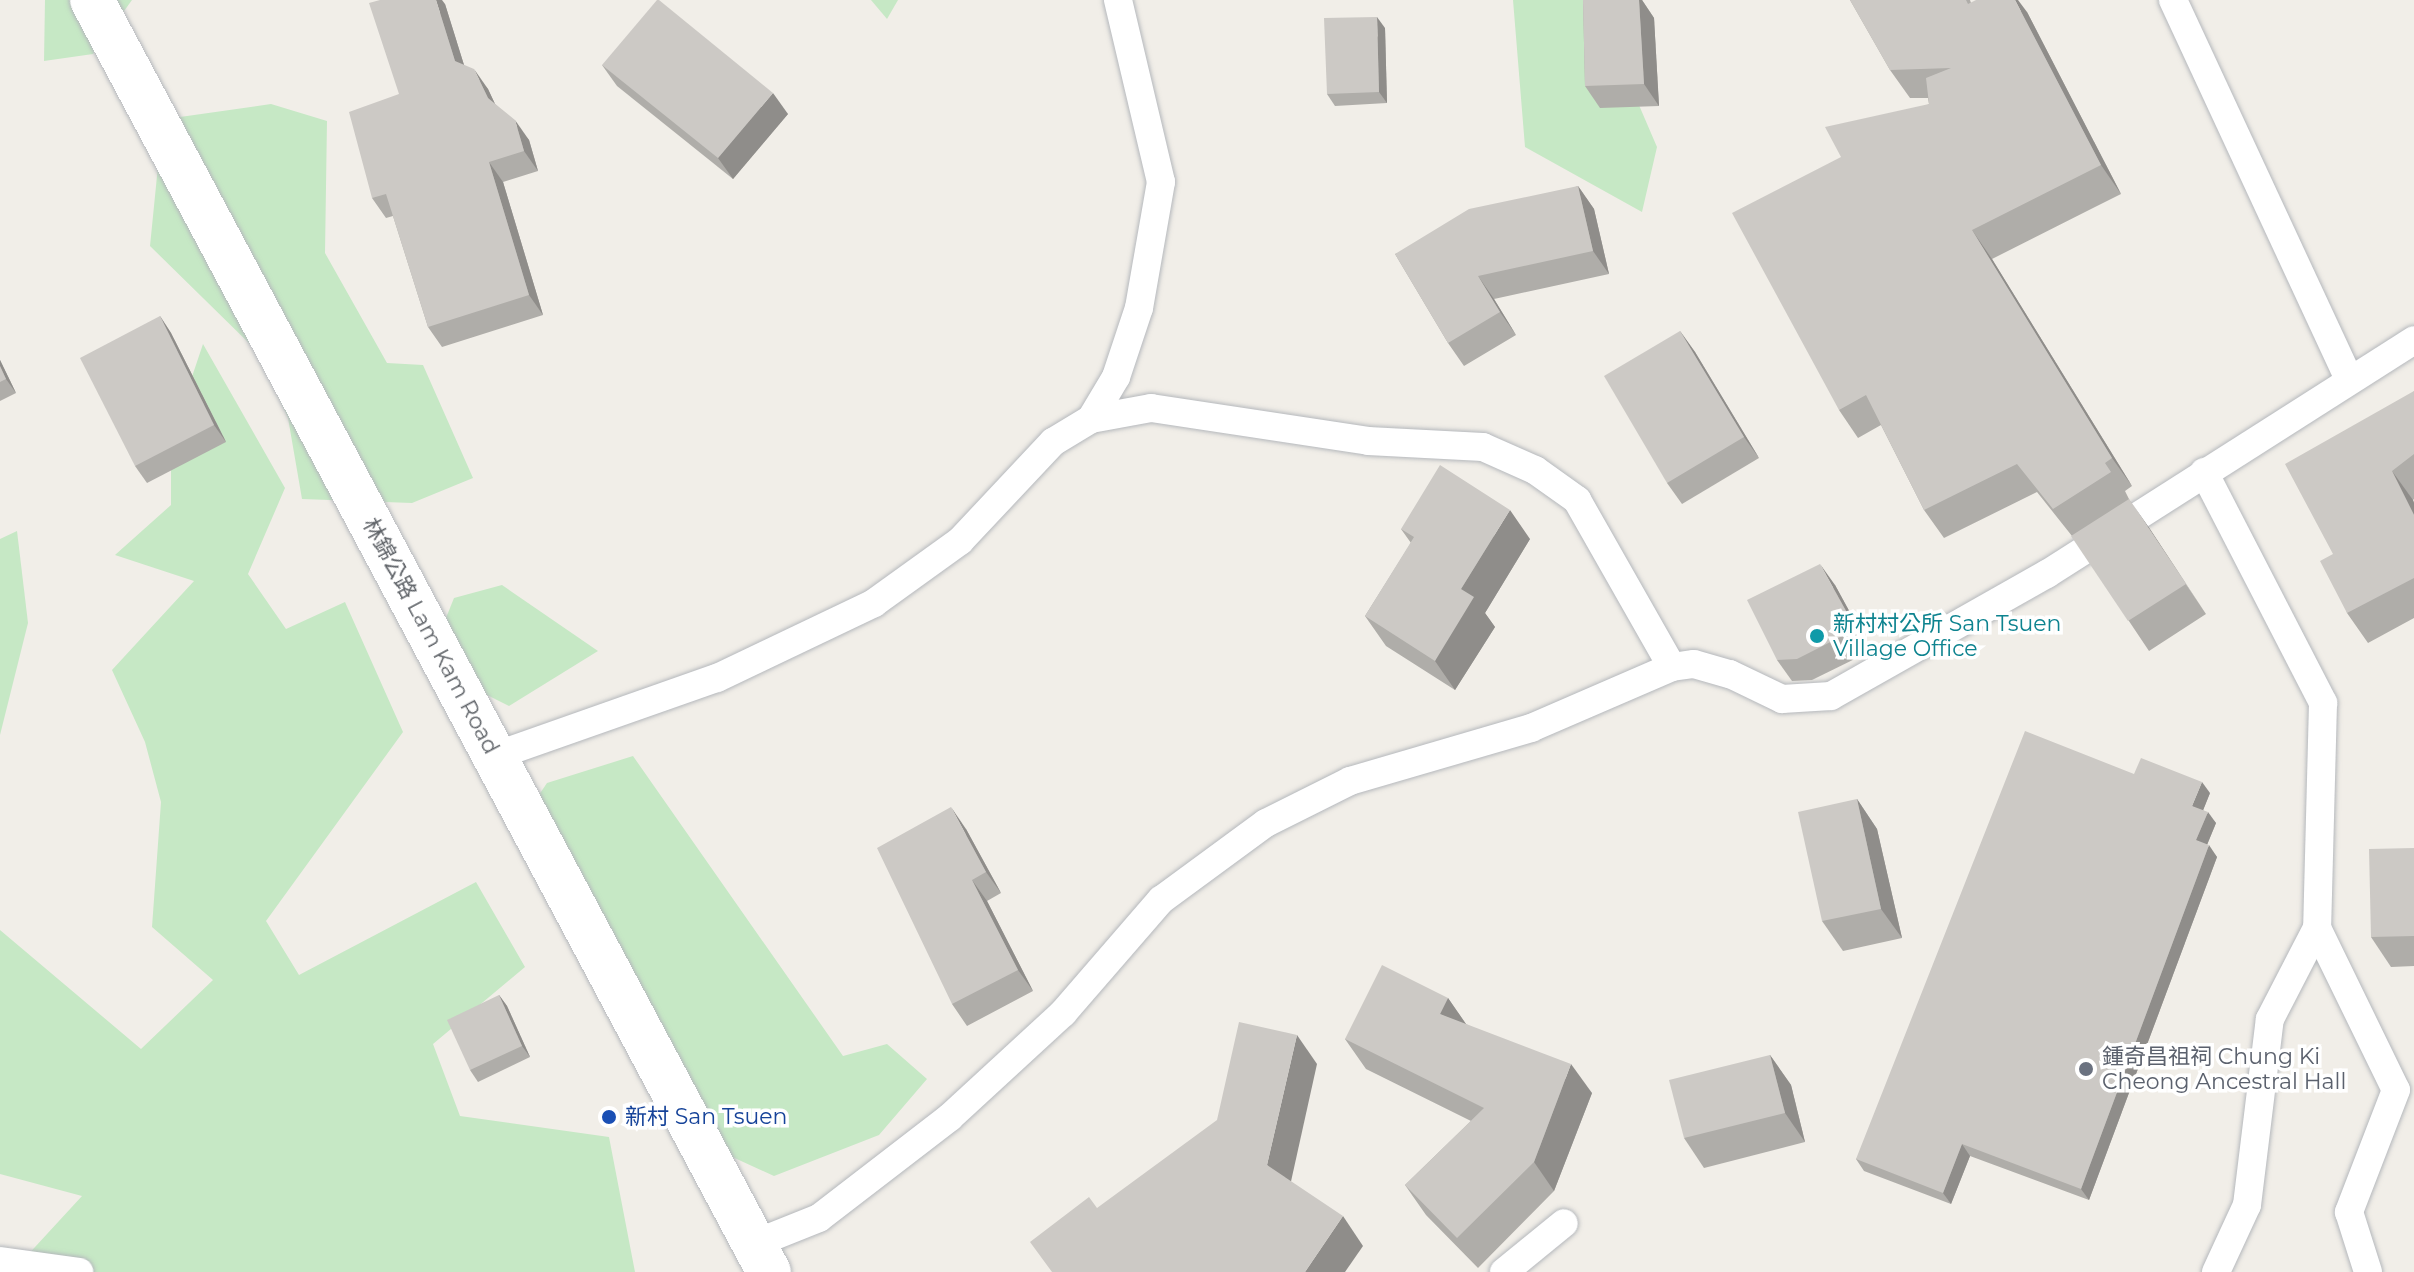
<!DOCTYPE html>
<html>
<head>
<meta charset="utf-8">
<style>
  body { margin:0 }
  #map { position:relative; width:2414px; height:1272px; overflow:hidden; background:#f1eee8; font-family:Montserrat,"Noto Sans TC",sans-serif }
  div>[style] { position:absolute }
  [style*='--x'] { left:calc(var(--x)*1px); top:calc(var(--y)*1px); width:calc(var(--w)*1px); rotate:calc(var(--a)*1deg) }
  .green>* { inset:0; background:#c6e8c5 }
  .roads { filter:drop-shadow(0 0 2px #b5b8bc) drop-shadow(0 0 2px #b5b8bc) }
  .service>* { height:28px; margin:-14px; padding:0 14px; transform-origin:14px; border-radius:14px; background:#fff }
  .secondary>* { height:44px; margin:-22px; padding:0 22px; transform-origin:22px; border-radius:22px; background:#fff }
  .wall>* { inset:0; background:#afada9 }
  .shaded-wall>* { inset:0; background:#8f8d8a }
  .building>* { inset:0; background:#ccc9c5 }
  .dots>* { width:22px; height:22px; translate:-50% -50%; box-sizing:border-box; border:4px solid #fff; border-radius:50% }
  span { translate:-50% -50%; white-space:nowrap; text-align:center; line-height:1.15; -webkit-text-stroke:7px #fff; paint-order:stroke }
  .culture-label { font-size:22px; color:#0d838f }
  .left { translate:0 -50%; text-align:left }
  .street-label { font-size:22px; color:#5f6368 }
  .worship-label { font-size:22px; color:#5b616d }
  .transit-label { font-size:22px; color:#164399 }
</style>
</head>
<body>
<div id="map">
  <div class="green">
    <i style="clip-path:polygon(45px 0,132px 0,93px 54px,44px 61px)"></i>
    <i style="clip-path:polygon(871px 0,898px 0,887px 19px)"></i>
    <i style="clip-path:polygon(1513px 0,1619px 0,1620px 61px,1657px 147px,1642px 212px,1525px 147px)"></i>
    <i style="clip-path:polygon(271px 104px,327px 121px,325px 253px,387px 363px,423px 365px,473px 478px,412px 503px,302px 499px,288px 418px,258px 352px,150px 246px,158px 166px,173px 118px)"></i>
    <i style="clip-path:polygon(203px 344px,285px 488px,248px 574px,286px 629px,345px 602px,403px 732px,266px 921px,299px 975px,476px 882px,525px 967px,433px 1044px,460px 1116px,609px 1137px,635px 1272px,12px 1272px,82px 1196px,0 1174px,0 930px,141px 1049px,213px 980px,152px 927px,161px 802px,145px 742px,112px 670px,194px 581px,115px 555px,171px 505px,171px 439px)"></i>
    <i style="clip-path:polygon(17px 531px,28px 623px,0 735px,0 539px)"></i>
    <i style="clip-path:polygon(502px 585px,598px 651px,509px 706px,427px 665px,454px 598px)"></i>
    <i style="clip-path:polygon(633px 756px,843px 1056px,887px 1044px,927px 1079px,879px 1135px,774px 1176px,728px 1155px,514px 832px,547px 783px)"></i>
  </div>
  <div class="roads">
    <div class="service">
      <i style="--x:2173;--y:0;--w:419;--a:65.1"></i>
      <i style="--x:1091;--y:419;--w:49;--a:-59.2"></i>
      <i style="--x:1116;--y:377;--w:73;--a:-71.6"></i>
      <i style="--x:1139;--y:308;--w:128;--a:-80.1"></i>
      <i style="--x:1161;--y:182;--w:187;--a:-103.3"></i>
      <i style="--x:2204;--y:472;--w:260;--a:62.7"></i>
      <i style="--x:2323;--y:703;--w:225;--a:91.5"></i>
      <i style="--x:2317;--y:928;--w:180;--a:64"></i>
      <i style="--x:2396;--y:1090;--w:131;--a:111.1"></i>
      <i style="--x:2349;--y:1212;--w:63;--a:72.4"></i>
      <i style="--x:495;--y:756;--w:235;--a:-19.4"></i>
      <i style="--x:717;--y:678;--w:174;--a:-25.5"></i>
      <i style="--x:874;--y:603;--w:106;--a:-35.8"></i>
      <i style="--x:960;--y:541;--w:136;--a:-46.8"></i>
      <i style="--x:1053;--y:442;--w:44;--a:-31.2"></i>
      <i style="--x:1091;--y:419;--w:61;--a:-10.4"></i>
      <i style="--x:1151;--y:408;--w:219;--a:8.6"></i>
      <i style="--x:1368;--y:441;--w:115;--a:3"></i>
      <i style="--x:1483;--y:447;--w:57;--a:23.9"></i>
      <i style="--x:1535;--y:470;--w:52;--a:35.5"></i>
      <i style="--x:1577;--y:500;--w:192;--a:60.4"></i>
      <i style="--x:754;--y:1244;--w:70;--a:-21.8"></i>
      <i style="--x:819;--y:1218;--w:165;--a:-37.6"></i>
      <i style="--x:950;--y:1117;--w:154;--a:-42.6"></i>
      <i style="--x:1063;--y:1013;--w:150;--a:-49.1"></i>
      <i style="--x:1161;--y:900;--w:130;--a:-36.3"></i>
      <i style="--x:1266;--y:823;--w:94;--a:-26.6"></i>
      <i style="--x:1350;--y:781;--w:189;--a:-16.3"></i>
      <i style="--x:1531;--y:728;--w:154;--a:-23.4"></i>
      <i style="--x:1672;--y:667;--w:22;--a:-8"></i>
      <i style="--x:1694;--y:664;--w:37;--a:16"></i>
      <i style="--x:1730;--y:674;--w:58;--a:25.7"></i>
      <i style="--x:1782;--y:699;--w:49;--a:-3.5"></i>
      <i style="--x:1831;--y:696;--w:248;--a:-29.5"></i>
      <i style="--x:2047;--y:574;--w:435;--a:-32.5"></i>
      <i style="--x:0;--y:1261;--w:80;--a:7.9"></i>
      <i style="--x:1504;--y:1272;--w:77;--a:-39.2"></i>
      <i style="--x:2216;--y:1272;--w:74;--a:-65.2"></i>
      <i style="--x:2247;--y:1205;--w:187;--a:-83"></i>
      <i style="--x:2270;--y:1019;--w:102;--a:-62.7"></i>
    </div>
    <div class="secondary">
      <i style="--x:92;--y:0;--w:1441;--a:61.98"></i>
    </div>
  </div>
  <div class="wall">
    <i style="clip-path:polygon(1583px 0,1642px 0,1654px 18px,1659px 106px,1600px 108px,1585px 86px)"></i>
    <i style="clip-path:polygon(1850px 0,1970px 0,1971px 3px,2027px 12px,2121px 194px,1992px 259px,2132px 486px,2125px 491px,2130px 501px,2206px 614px,2149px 651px,2072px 536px,2037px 492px,1944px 538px,1924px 510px,1881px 425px,1858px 438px,1839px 410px,1841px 157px,1929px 104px,1928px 98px,1910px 98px,1890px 70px)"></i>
    <i style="clip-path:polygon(445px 4px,464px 65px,488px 89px,495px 104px,529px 140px,538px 171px,503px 182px,543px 315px,442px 347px,428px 327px,393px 216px,386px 218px,372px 198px,399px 94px)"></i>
    <i style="clip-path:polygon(1385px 28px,1387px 103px,1335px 106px,1327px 94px)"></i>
    <i style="clip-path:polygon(602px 65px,788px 114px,733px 179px,617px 86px)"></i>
    <i style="clip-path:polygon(1578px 186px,1594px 209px,1609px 274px,1494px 299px,1516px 335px,1464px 366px,1448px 343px,1395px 254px)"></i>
    <i style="clip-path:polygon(160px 316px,171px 333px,226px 442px,147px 483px,135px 466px)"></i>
    <i style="clip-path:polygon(1680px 331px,1695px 352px,1759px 458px,1682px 504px,1667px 483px)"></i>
    <i style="clip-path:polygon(0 360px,16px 393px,0 401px)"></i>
    <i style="clip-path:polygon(2414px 391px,2414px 499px,2413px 500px,2414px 503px,2414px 618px,2368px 643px,2347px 613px,2333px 554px)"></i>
    <i style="clip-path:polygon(1401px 529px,1530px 539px,1485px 613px,1495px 627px,1455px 690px,1386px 646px,1365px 616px,1411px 543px)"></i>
    <i style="clip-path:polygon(1835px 585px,1871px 651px,1812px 680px,1792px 681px,1777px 660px)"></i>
    <i style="clip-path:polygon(2210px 793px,2203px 810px,2216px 823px,2207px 845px,2217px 857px,2089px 1200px,1970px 1156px,1951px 1204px,1864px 1171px,1856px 1159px)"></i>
    <i style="clip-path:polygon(1857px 799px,1877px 829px,1902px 938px,1843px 951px,1822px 921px)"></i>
    <i style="clip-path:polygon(966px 829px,1001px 893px,987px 901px,1033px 991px,967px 1026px,952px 1004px)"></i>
    <i style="clip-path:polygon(2414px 848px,2414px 966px,2391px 967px,2371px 937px)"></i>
    <i style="clip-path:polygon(499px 995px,507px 1006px,530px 1057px,478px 1082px,470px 1070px)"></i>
    <i style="clip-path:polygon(1448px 998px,1466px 1024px,1592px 1093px,1554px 1191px,1478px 1268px,1426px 1215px,1405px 1185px,1471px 1121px,1366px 1069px,1345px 1039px)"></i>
    <i style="clip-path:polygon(1770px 1055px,1791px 1085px,1805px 1142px,1704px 1168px,1684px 1138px)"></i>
  </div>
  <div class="shaded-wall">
    <i style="clip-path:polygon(436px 0,442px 0,445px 4px,469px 81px,455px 61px)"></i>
    <i style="clip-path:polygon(1639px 0,1642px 0,1654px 18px,1659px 106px,1644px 84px)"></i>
    <i style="clip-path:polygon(2015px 0,2018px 0,2027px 12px,2121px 194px,2101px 165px)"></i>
    <i style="clip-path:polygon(1377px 17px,1385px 28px,1387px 103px,1379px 92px)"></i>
    <i style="clip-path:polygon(474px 69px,488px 89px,502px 119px,488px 98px)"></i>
    <i style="clip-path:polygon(773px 93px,788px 114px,733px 179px,718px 158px)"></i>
    <i style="clip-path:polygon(515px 120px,529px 140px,538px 171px,524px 151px)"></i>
    <i style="clip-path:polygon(489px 162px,503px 182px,543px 315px,529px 295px)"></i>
    <i style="clip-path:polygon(1578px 186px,1594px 209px,1609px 274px,1593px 251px)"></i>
    <i style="clip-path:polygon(1972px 230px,1992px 259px,2132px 486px,2112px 458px)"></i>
    <i style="clip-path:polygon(1478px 276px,1494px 299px,1516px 335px,1500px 312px)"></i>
    <i style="clip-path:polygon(160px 316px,171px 333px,226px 442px,214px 425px)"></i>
    <i style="clip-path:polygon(1680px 331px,1695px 352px,1759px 458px,1744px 437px)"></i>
    <i style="clip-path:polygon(0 360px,16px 393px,6px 379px,0 366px)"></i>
    <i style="clip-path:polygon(2392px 471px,2413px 500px,2414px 503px,2414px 515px)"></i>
    <i style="clip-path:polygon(2129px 499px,2150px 529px,2206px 614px,2186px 584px)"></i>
    <i style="clip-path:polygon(1510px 510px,1530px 539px,1485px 613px,1495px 627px,1455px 690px,1435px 661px,1461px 589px)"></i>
    <i style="clip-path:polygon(1820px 564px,1835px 585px,1871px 651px,1856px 629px)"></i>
    <i style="clip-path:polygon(2202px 782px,2210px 793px,2200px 818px,2192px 806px)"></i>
    <i style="clip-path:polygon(1857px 799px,1877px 829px,1902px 938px,1881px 909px)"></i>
    <i style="clip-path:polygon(951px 807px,966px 829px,1001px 893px,986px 872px)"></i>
    <i style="clip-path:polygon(2208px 812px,2216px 823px,2204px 852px,2196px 840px)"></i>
    <i style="clip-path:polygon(2209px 845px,2217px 857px,2089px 1200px,2081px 1189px)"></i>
    <i style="clip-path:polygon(972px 880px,987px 901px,1033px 991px,1018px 970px)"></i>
    <i style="clip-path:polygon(499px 995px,507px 1006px,530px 1057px,522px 1046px)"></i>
    <i style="clip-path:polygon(1448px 998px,1468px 1027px,1440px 1014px)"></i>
    <i style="clip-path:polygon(1297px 1035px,1317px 1064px,1288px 1195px,1267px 1165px)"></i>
    <i style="clip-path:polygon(1770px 1055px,1791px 1085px,1805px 1142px,1785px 1113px)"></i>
    <i style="clip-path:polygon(1571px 1064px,1592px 1093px,1554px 1191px,1534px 1162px)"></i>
    <i style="clip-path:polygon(1962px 1144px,1970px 1156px,1951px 1204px,1943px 1193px)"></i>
    <i style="clip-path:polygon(1343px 1216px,1363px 1246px,1345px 1272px,1305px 1272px)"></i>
  </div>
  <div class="building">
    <i style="clip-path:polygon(380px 0,436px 0,455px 61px,474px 69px,488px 98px,515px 120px,524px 151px,489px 162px,529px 295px,428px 327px,386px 194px,372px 198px,349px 112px,399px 94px,369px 3px)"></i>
    <i style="clip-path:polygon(657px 0,659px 0,773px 93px,718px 158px,602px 65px)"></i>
    <i style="clip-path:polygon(1583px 0,1639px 0,1644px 84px,1585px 86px)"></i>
    <i style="clip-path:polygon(1850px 0,1966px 0,1968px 4px,1976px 0,2015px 0,2101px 165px,1972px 230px,2112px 458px,2105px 463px,2111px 472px,2053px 509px,2017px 464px,1924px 510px,1866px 395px,1839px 410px,1732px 213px,1841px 157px,1825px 127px,1929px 104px,1926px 78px,1951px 68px,1890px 70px)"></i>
    <i style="clip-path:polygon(1377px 17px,1379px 92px,1327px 94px,1324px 18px)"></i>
    <i style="clip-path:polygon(1578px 186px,1593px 251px,1478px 276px,1500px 312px,1448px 343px,1395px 254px,1469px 209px)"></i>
    <i style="clip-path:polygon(160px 316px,214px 425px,135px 466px,80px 358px)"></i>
    <i style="clip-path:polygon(1680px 331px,1744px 437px,1667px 483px,1604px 376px)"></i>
    <i style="clip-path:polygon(0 366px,6px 379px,0 382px)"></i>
    <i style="clip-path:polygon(2414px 391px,2414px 454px,2392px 471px,2414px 515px,2414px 578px,2347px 613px,2320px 561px,2333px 554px,2285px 464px)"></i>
    <i style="clip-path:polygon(1440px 465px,1510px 510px,1461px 589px,1474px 597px,1435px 661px,1365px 616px,1414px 537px,1401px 529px)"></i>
    <i style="clip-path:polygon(2129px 499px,2186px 584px,2128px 621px,2071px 536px)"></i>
    <i style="clip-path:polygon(1820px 564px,1856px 629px,1797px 659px,1777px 660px,1747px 600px)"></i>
    <i style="clip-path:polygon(2025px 731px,2134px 774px,2141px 758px,2202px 782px,2192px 806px,2208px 812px,2196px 840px,2209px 845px,2081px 1189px,1962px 1144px,1943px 1193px,1856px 1159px)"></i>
    <i style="clip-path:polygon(1857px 799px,1881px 909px,1822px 921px,1798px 812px)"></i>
    <i style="clip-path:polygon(951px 807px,986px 872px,972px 880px,1018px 970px,952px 1004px,877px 848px)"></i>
    <i style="clip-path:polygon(2414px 848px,2414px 936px,2371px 937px,2369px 849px)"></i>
    <i style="clip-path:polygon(1382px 965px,1448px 998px,1440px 1014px,1571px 1064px,1534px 1162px,1457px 1238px,1405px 1185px,1484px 1108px,1345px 1039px)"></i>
    <i style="clip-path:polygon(499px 995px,522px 1046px,470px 1070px,447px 1020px)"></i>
    <i style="clip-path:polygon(1239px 1022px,1297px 1035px,1267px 1165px,1343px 1216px,1305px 1272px,1052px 1272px,1030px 1242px,1089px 1197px,1097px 1208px,1217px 1120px)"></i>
    <i style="clip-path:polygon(1770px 1055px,1785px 1113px,1684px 1138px,1669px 1080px)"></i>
  </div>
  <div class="dots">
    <i style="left:1817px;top:636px;background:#0f9aa8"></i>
    <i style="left:2086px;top:1069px;background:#6b7280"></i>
    <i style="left:609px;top:1117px;background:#1a4fb4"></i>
  </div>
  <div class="culture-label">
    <span class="left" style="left:1833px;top:636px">新村村公所 San Tsuen<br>Village Office</span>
  </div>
  <div class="street-label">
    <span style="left:431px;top:636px;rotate:62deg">林錦公路 Lam Kam Road</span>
  </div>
  <div class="worship-label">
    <span class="left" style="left:2102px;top:1069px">鍾奇昌祖祠 Chung Ki<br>Cheong Ancestral Hall</span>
  </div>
  <div class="transit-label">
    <span class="left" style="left:625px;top:1117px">新村 San Tsuen</span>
  </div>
</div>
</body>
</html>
